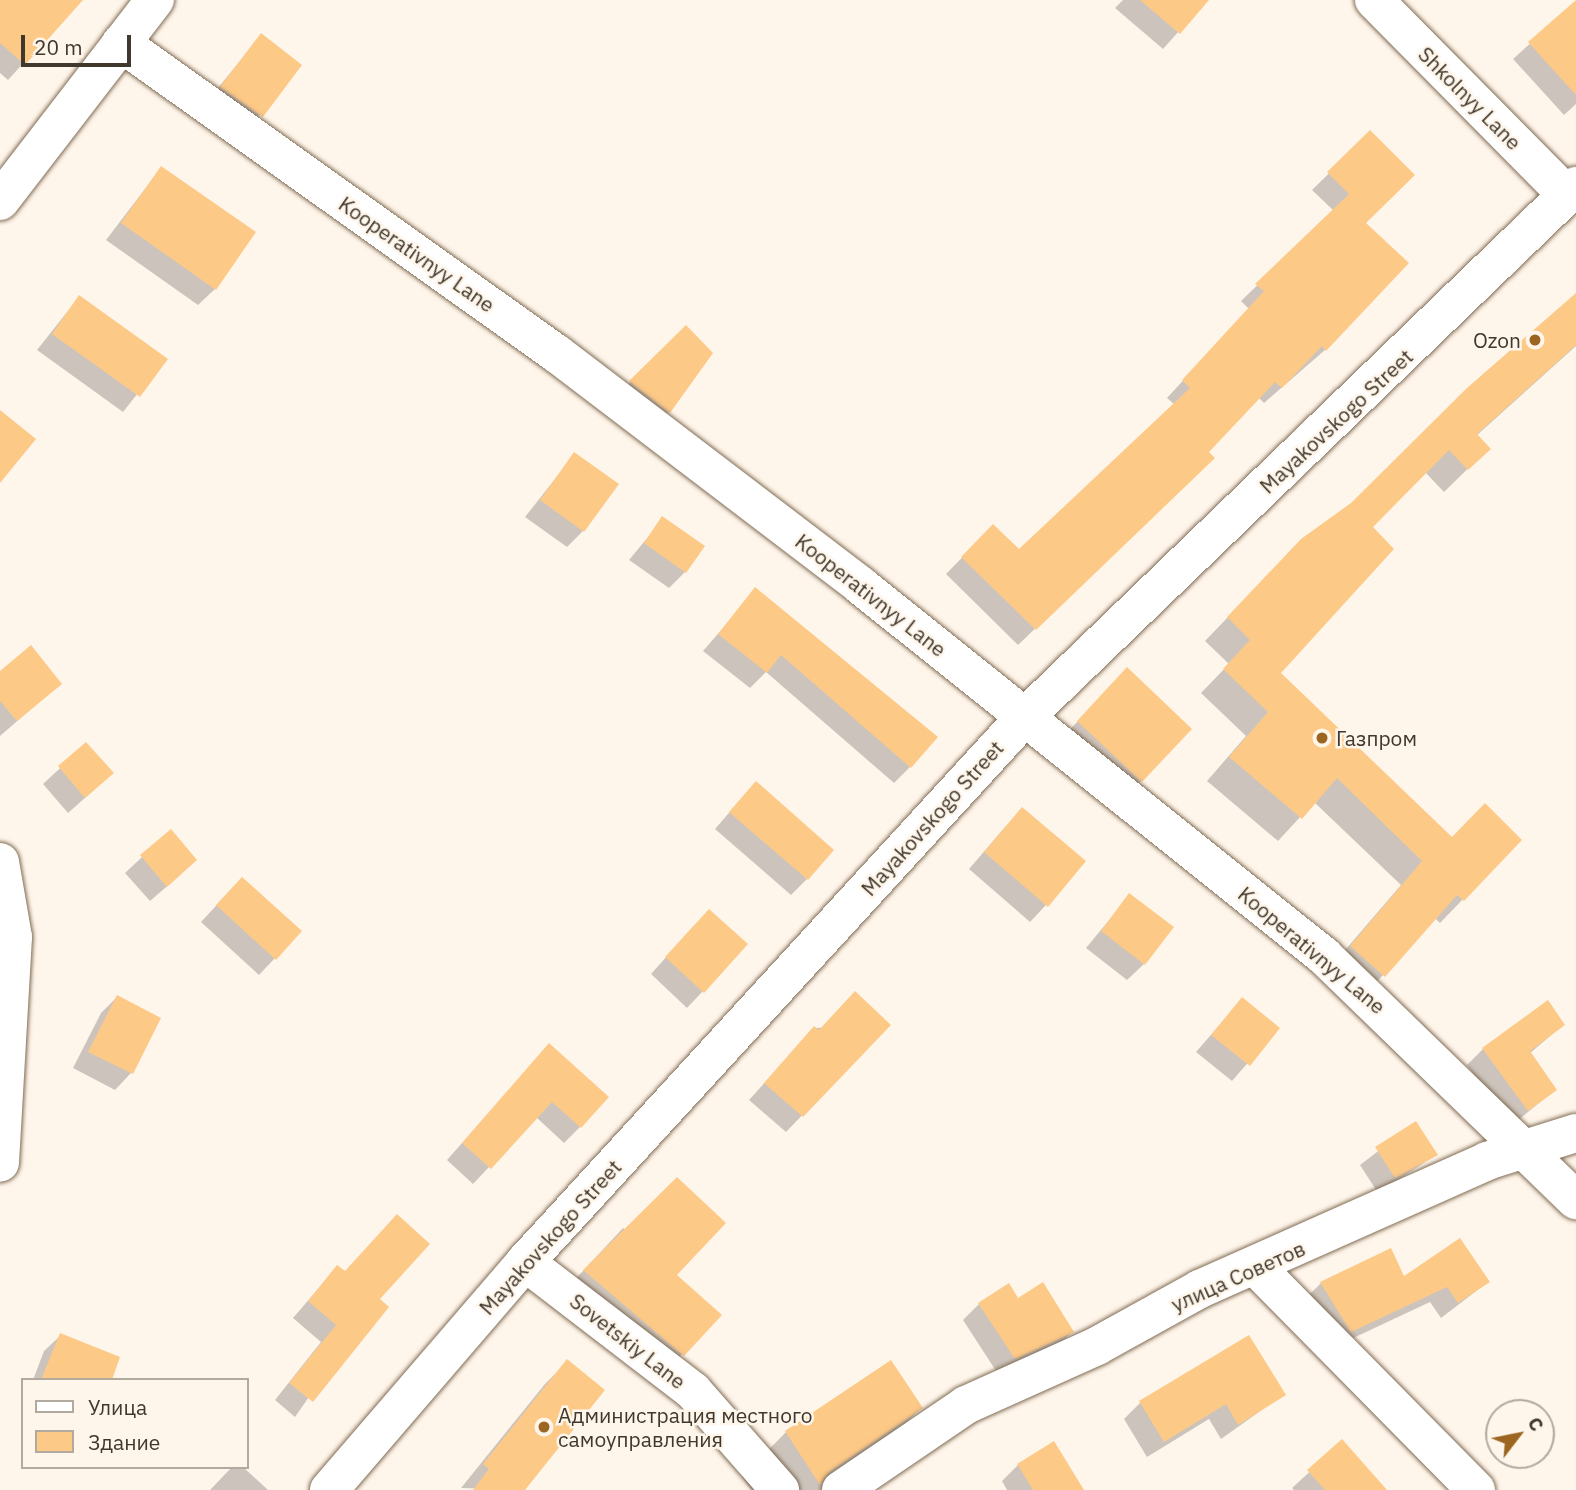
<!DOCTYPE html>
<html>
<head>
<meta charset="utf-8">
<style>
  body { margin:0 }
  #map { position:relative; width:1576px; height:1490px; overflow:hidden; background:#fff6eb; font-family:"IBM Plex Sans",sans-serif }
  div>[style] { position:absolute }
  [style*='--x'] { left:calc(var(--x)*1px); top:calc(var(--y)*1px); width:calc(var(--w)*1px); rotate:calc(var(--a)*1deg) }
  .shadow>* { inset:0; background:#0003 }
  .building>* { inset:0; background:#fdc987 }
  .roads { filter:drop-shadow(0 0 2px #806c54) drop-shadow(0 0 2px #806c54) }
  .minor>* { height:38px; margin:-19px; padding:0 19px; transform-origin:19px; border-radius:19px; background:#fff }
  .dots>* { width:19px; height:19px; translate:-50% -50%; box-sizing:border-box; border:4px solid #fff6eb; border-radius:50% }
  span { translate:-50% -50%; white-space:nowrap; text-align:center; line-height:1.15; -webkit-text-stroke:5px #fff6eb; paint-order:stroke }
  .street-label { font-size:21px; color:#41382d }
  .poi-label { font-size:21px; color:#41382d }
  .right { translate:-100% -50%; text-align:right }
  .left { translate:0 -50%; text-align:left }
  .legend { position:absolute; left:21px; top:1378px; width:228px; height:91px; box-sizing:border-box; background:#fff6eb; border:2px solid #b3aa9f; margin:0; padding:9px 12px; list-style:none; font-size:21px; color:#41382d }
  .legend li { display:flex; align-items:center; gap:14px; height:35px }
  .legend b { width:35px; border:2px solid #b3aa9f }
  .north { position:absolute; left:1485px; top:1399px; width:70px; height:70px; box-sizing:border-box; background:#fff6eb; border:2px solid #b3aa9f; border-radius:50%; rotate:58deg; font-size:19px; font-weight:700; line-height:28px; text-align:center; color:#41382d }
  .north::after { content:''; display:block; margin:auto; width:24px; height:32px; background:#9c6620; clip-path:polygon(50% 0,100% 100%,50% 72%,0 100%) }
  .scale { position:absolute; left:21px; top:35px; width:110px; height:32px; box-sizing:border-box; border:4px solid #41382d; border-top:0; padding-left:9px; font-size:21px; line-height:24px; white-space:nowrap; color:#41382d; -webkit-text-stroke:5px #fff6eb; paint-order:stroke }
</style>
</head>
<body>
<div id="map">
  <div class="shadow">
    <i style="clip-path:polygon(0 0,81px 0,8px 80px,0 73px)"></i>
    <i style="clip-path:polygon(1123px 0,1207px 0,1163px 49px,1115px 8px)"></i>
    <i style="clip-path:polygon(1576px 2px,1576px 104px,1564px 115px,1513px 59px)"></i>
    <i style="clip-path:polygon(261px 35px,300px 66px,245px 132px,205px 104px)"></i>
    <i style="clip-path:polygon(1370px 133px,1364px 223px,1325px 350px,1264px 403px,1258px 397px,1207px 452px,1197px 474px,1018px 645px,946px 574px,993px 526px,1019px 551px,1175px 405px,1167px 398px,1249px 309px,1241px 301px,1334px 211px,1312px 190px)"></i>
    <i style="clip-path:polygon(161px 168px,215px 289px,198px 305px,106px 240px)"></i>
    <i style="clip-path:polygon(1576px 294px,1576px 346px,1476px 436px,1488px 449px,1444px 492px,1425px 472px,1371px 527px,1279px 673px,1452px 839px,1520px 840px,1440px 923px,1435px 918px,1361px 999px,1328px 970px,1401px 885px,1314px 802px,1278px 841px,1207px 781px,1246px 736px,1201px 693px,1229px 664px,1205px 641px,1278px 565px,1352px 505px)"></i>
    <i style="clip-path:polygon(79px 297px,165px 359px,123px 412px,37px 350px)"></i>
    <i style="clip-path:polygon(686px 328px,669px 412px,653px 428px,614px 398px)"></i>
    <i style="clip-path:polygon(574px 455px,583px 531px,567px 547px,525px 517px)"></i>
    <i style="clip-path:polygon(663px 519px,685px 572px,669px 588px,629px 560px)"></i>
    <i style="clip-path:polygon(756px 590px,910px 767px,894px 783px,766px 672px,750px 688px,703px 651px)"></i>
    <i style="clip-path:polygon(0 673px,60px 684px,0 736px)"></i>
    <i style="clip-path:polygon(1111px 686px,1141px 781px,1125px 797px,1062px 738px)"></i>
    <i style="clip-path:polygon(86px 744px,95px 789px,68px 813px,43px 784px)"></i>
    <i style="clip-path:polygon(740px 800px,807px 879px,791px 895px,715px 829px)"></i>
    <i style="clip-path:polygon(1006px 826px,1046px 905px,1030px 922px,969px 869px)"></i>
    <i style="clip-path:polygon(170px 831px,179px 876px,150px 901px,125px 873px)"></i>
    <i style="clip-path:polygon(226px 895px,275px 958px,259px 975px,201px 922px)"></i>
    <i style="clip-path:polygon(1129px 896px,1144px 964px,1127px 980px,1086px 948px)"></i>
    <i style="clip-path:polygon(693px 927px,703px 991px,687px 1008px,651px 974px)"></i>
    <i style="clip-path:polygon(117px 997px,159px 1019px,131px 1073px,115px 1090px,73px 1068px,101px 1013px)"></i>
    <i style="clip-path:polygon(1242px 999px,1278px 1028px,1232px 1081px,1196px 1052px)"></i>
    <i style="clip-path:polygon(1563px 1025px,1529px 1054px,1555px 1090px,1511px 1126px,1467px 1065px,1483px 1049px)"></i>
    <i style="clip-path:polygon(888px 1026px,786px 1132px,749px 1100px,814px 1028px)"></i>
    <i style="clip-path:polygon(549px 1045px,580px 1127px,564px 1143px,536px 1117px,473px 1184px,447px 1160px)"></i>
    <i style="clip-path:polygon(1415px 1123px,1436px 1155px,1378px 1193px,1360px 1165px)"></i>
    <i style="clip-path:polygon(623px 1228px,719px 1315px,666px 1371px,568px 1287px)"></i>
    <i style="clip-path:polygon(337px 1267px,377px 1299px,295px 1417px,275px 1400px,321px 1342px,293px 1318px)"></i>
    <i style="clip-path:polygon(1403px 1278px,1488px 1282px,1441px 1318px,1430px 1302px,1334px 1347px,1305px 1299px,1321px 1283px)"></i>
    <i style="clip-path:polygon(979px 1304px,1072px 1332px,1056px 1348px,998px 1374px,963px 1320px)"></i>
    <i style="clip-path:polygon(61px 1335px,110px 1380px,33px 1380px,44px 1351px)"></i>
    <i style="clip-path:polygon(567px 1362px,522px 1490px,461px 1488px,545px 1384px)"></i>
    <i style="clip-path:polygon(1283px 1395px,1221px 1439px,1209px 1419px,1147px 1457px,1124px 1419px,1140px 1403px)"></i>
    <i style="clip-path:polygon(921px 1408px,876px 1452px,820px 1490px,751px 1490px,742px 1477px,786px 1432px)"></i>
    <i style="clip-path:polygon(1342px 1442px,1362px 1490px,1294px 1490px,1292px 1488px)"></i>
    <i style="clip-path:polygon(1018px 1465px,1082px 1490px,1007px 1490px,1002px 1481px)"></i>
    <i style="clip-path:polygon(232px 1467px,243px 1467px,268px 1490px,210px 1490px)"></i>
  </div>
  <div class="building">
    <i style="clip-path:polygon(0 0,83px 0,25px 65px,0 43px)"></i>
    <i style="clip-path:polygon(1140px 0,1209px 0,1180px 34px)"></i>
    <i style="clip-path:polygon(1576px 0,1576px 95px,1528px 42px)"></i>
    <i style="clip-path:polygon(261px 33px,302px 65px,263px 117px,220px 87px)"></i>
    <i style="clip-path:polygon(1370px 130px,1415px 175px,1366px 223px,1409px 263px,1326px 351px,1322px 346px,1282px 388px,1275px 382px,1209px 452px,1215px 458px,1036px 630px,961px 557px,993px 524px,1019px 549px,1190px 388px,1182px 380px,1264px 291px,1255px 284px,1349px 194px,1327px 172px)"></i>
    <i style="clip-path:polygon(161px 166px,256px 232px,216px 290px,121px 223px)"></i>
    <i style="clip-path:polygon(1576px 293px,1576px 345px,1477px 434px,1491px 449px,1468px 470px,1449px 450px,1373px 527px,1394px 549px,1281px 673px,1452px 837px,1485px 803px,1522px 840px,1464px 901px,1457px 895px,1385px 977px,1350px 946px,1422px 861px,1337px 778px,1302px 819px,1229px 757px,1268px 712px,1223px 669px,1250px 640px,1227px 617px,1301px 539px,1351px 503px,1467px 388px)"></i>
    <i style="clip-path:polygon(79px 295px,168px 359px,140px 397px,52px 334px)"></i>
    <i style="clip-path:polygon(686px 325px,713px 353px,670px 413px,629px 381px)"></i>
    <i style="clip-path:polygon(0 410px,36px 439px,0 483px)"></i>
    <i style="clip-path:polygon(574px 452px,619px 484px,584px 532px,540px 500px)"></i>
    <i style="clip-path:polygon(662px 516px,705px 546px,686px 573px,644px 543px)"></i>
    <i style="clip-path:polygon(755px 587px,938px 737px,911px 768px,781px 655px,767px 673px,718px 634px)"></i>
    <i style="clip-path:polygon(31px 645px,62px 684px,17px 721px,0 701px,0 671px)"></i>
    <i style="clip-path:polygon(1127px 667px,1192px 729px,1142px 782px,1077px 721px)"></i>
    <i style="clip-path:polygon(86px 742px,114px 773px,85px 798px,58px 766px)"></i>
    <i style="clip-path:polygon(756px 781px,834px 850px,808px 880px,729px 812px)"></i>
    <i style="clip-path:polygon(1022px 807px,1086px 861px,1048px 907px,984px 852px)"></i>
    <i style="clip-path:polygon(171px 829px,197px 860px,167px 887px,140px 855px)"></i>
    <i style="clip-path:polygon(242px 877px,302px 931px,276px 960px,216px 905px)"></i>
    <i style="clip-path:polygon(1129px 893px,1174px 927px,1145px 965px,1101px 931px)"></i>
    <i style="clip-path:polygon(709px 909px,748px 944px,704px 993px,665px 957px)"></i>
    <i style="clip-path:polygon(855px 991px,891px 1025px,803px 1117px,764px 1083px,814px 1026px,819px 1030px)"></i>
    <i style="clip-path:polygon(117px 995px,161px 1018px,133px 1074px,88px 1052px)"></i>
    <i style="clip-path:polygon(1242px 997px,1280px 1028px,1250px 1066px,1211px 1035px)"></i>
    <i style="clip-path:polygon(1548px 1000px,1565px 1025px,1530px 1051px,1557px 1090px,1528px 1111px,1482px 1048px)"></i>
    <i style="clip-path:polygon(549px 1043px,609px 1097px,581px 1128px,552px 1102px,491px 1169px,462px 1143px)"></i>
    <i style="clip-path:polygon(1416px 1121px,1438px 1155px,1395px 1178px,1375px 1147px)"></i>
    <i style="clip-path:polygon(677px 1177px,726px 1223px,677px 1275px,722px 1315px,684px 1356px,583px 1270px)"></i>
    <i style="clip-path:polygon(397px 1214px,430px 1244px,380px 1299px,389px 1307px,313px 1402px,289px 1383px,336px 1325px,308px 1301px,337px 1265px,345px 1271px)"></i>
    <i style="clip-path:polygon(1460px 1238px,1490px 1282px,1458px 1303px,1447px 1287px,1351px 1332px,1320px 1282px,1391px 1248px,1404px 1276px)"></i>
    <i style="clip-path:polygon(1043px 1282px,1074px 1332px,1015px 1359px,978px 1303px,1009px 1283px,1018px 1298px)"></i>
    <i style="clip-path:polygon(60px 1333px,120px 1357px,112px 1380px,41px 1380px)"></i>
    <i style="clip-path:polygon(1249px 1335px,1286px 1395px,1238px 1425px,1226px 1404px,1164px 1442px,1139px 1401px)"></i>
    <i style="clip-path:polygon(567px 1359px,605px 1390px,525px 1490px,473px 1490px,489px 1469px,483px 1464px)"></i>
    <i style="clip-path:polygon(891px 1360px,923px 1408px,829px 1472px,820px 1485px,785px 1431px)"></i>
    <i style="clip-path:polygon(1342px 1439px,1387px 1490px,1325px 1490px,1307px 1470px)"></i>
    <i style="clip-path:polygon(1054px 1441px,1084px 1490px,1033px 1490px,1017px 1464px)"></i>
  </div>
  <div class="roads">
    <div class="minor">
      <i style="--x:1374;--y:0;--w:274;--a:45.3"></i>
      <i style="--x:121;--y:43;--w:536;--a:35.5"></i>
      <i style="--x:557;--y:354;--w:382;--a:37.3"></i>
      <i style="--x:861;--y:586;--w:593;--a:38.63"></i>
      <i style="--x:1324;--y:956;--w:351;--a:44.1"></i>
      <i style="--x:0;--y:201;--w:254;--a:-52.4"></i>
      <i style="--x:0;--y:862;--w:76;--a:80.2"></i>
      <i style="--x:13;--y:937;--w:226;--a:93.3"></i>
      <i style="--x:525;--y:1262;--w:212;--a:37.5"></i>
      <i style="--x:693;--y:1391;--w:132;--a:48.7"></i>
      <i style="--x:1257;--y:1268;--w:312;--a:45.4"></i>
      <i style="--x:329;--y:1490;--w:301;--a:-49.3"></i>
      <i style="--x:525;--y:1262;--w:738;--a:-47.47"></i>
      <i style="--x:1024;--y:718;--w:767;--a:-43.94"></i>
      <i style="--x:841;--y:1490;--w:151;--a:-34.2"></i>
      <i style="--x:966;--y:1405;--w:144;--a:-24.2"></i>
      <i style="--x:1097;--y:1346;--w:118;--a:-29"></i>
      <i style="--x:1200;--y:1289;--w:314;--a:-24"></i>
      <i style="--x:1487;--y:1161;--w:93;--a:-17.5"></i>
    </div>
  </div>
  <div class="dots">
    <i style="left:1535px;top:340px;background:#9c6620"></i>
    <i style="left:1322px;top:738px;background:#9c6620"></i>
    <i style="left:544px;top:1427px;background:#9c6620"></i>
  </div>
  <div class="street-label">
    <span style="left:1470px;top:98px;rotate:45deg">Shkolnyy Lane</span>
    <span style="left:417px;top:254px;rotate:35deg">Kooperativnyy Lane</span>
    <span style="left:1336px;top:421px;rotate:-43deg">Mayakovskogo Street</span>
    <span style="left:871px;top:595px;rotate:38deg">Kooperativnyy Lane</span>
    <span style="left:932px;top:818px;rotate:-48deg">Mayakovskogo Street</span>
    <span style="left:1312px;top:950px;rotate:40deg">Kooperativnyy Lane</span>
    <span style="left:550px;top:1237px;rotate:-48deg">Mayakovskogo Street</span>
    <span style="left:1238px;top:1276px;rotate:-24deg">улица Советов</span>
    <span style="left:628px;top:1341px;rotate:38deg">Sovetskiy Lane</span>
  </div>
  <div class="poi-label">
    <span class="right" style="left:1521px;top:340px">Ozon</span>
    <span class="left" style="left:1336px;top:738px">Газпром</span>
    <span class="left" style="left:558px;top:1427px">Администрация местного<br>самоуправления</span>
  </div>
  <ul class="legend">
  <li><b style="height:9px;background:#fff"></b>Улица</li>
  <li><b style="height:19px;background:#fdc987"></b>Здание</li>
  </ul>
  <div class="north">С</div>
  <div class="scale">20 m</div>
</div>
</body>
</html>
